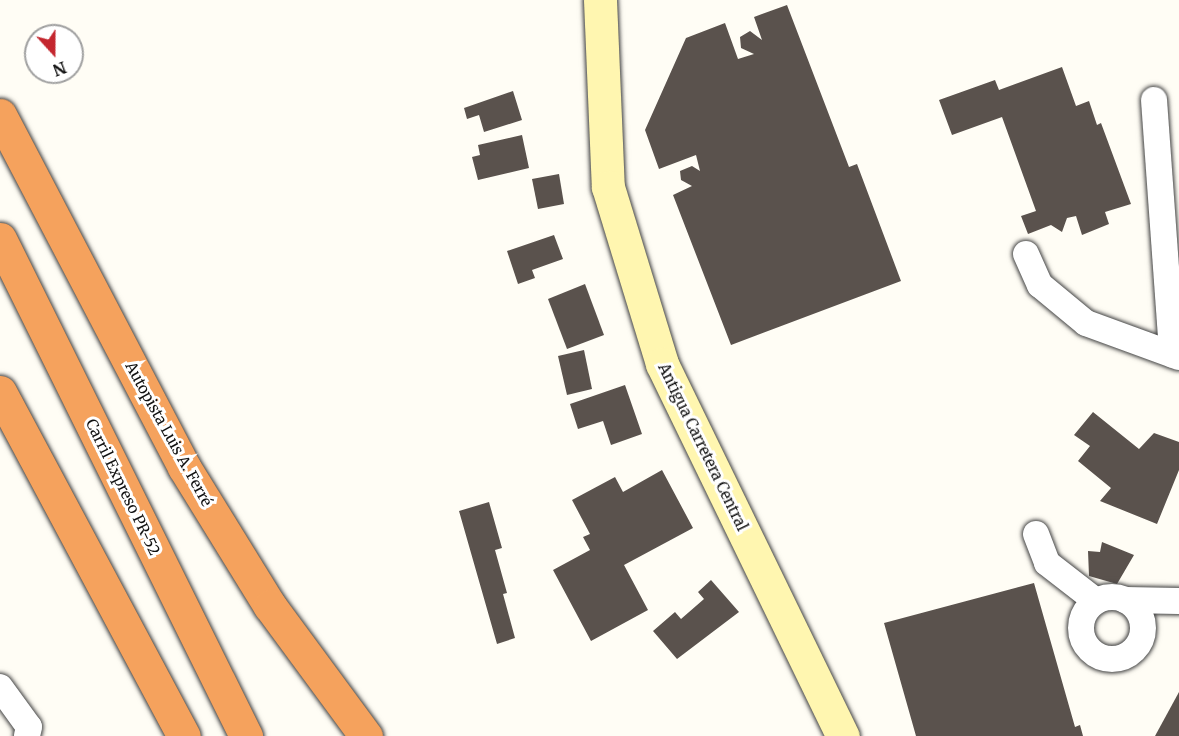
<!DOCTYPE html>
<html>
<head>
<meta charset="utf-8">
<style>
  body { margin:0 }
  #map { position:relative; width:1179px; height:736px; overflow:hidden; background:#fffdf5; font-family:Merriweather,serif }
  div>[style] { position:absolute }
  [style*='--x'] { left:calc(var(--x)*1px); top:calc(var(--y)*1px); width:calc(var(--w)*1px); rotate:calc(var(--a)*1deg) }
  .building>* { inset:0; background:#5a524d }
  .roads { filter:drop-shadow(0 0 2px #444) drop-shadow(0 0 2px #444) }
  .street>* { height:26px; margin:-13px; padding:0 13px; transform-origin:13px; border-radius:13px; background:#fff }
  .street>.ring { margin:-13px; padding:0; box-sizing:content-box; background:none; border:26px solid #fff; border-radius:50% }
  .secondary>* { height:33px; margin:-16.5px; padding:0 16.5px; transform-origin:16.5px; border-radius:16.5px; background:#fff6b0 }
  .highway>* { height:33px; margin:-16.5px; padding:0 16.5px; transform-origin:16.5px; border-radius:16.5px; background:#f5a25d }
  span { translate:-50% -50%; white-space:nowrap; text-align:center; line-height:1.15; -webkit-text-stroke:6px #fff; paint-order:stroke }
  .street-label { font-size:15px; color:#111 }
  .north { position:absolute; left:24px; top:24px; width:60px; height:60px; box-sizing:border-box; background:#fff; border:2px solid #a0a0a0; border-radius:50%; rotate:159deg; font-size:16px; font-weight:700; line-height:24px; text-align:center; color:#111 }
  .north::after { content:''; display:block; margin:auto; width:21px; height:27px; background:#c4262e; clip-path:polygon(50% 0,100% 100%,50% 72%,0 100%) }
</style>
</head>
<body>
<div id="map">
  <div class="building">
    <i style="clip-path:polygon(787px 5px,849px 167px,857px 164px,901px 281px,731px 345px,673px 195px,692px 186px,681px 180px,680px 171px,692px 166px,700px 171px,696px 155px,659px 169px,645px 130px,686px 38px,725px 23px,738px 59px,754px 54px,741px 48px,740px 37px,750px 31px,762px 40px,754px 17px)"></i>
    <i style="clip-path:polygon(1062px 67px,1076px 106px,1089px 101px,1097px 125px,1101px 123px,1131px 204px,1105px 212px,1109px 224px,1082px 235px,1076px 216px,1067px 218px,1062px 232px,1051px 225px,1028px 234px,1021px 216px,1036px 211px,1002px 117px,952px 135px,939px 100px,995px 80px,999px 90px)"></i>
    <i style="clip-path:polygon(513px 91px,522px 120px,484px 132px,479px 115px,467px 119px,464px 108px)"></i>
    <i style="clip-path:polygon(522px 135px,529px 168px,478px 180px,472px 157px,480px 155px,478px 145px)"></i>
    <i style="clip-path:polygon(559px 174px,564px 204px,538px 209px,532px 179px)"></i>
    <i style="clip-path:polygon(554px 235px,563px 259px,532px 270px,535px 278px,518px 284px,507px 251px)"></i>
    <i style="clip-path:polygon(585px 284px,604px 335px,567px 349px,548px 299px)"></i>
    <i style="clip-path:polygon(584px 350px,592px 389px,567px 395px,558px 356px)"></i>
    <i style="clip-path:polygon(625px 385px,642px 434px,611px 445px,603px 421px,578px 429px,570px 404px)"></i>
    <i style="clip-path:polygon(1093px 412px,1139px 449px,1154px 433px,1179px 442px,1179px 470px,1157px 524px,1100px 501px,1111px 488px,1078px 461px,1090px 446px,1074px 435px)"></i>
    <i style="clip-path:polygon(662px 470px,693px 528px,624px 565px,648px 610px,591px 641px,553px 570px,590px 550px,583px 537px,590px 534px,572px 500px,615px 477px,623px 492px)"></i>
    <i style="clip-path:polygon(489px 502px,502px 548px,495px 550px,507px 593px,503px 594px,515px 638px,497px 644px,459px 511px)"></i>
    <i style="clip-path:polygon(1102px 542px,1134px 555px,1117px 584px,1089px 576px,1088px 551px,1100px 552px)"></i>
    <i style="clip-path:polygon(711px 580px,739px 612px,677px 659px,653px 631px,675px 612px,681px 619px,704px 599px,698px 592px)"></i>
    <i style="clip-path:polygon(1034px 583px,1075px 727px,1080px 725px,1083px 736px,916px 736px,884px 623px)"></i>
    <i style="clip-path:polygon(1179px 692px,1179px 736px,1155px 736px)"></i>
  </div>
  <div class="roads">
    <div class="street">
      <i style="--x:1154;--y:100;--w:255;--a:85.9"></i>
      <i style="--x:1026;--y:254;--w:34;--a:66"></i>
      <i style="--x:1040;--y:285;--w:60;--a:39.6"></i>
      <i style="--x:1086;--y:323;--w:99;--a:20.1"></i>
      <i style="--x:1036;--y:534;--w:31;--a:69"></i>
      <i style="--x:1047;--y:563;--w:62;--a:37.8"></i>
      <i class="ring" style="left:1081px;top:597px;width:36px;height:36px"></i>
      <i style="--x:1125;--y:600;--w:54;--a:1.1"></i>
      <i style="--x:0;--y:687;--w:49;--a:54.1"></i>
      <i style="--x:29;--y:727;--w:9;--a:103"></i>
    </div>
    <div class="secondary">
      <i style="--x:600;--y:0;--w:187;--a:87.6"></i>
      <i style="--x:608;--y:187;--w:185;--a:73"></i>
      <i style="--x:662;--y:364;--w:414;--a:64.1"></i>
    </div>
    <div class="highway">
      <i style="--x:0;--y:115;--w:397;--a:62.4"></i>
      <i style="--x:184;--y:467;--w:163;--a:58.3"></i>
      <i style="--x:270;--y:606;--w:162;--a:53.6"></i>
      <i style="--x:0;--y:239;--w:555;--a:63.67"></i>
      <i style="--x:0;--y:392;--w:390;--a:61.9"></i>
    </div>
  </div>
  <div class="street-label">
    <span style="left:169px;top:434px;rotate:61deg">Autopista Luis A. Ferré</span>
    <span style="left:703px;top:447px;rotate:64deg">Antigua Carretera Central</span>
    <span style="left:123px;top:487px;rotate:64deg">Carril Expreso PR-52</span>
  </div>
  <div class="north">N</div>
</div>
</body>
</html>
